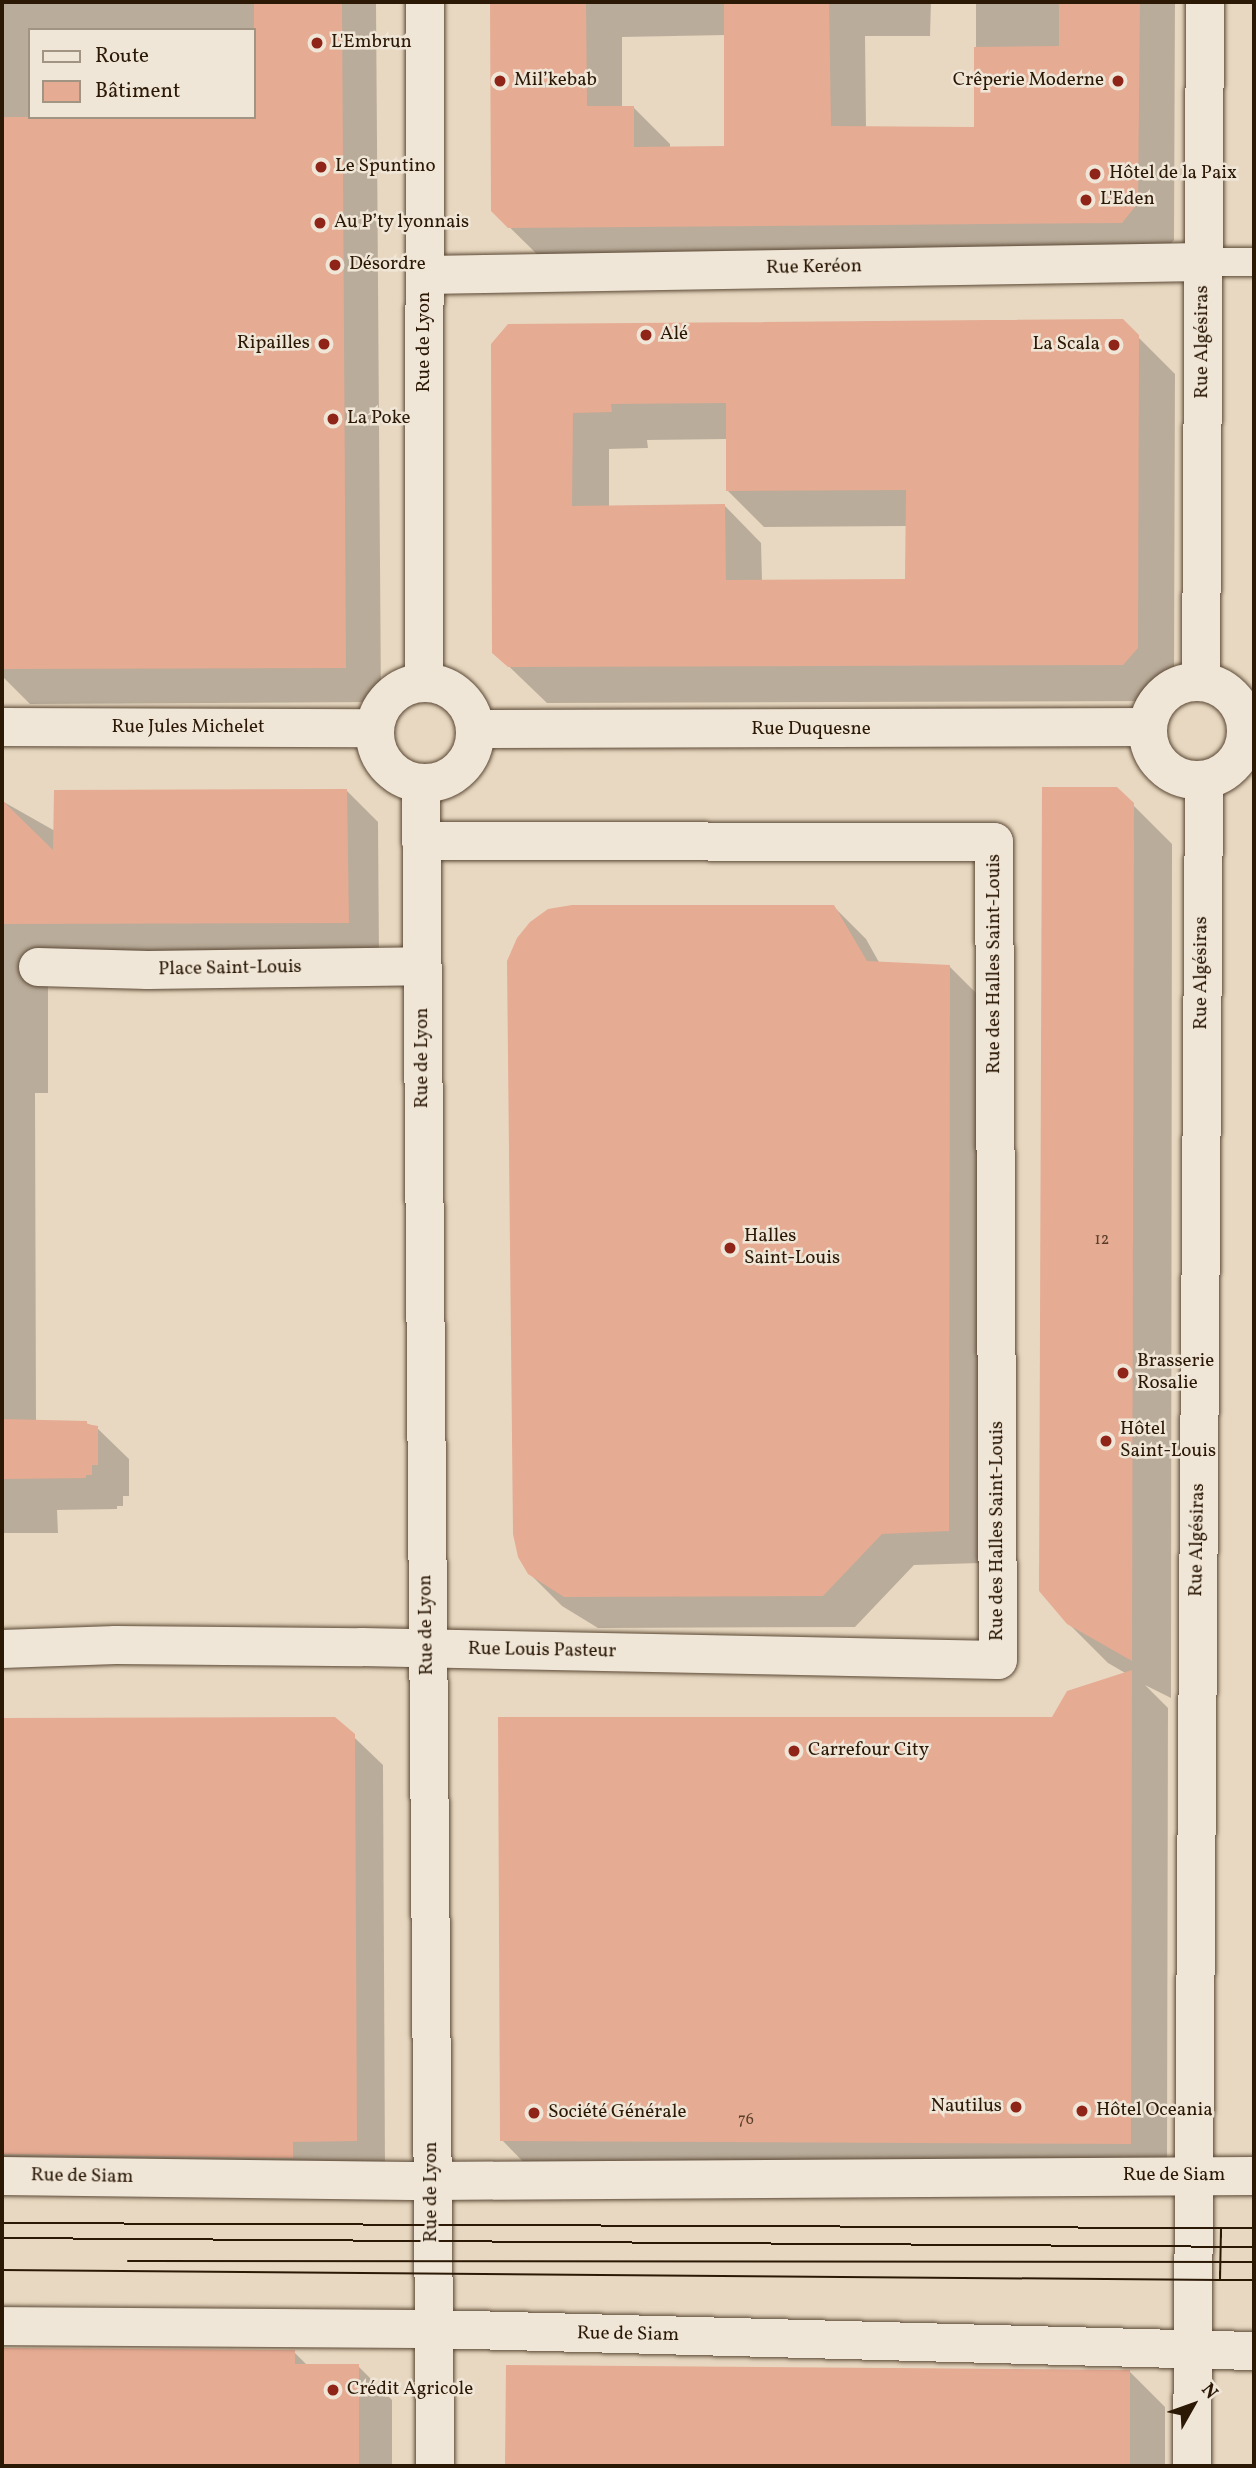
<!DOCTYPE html>
<html>
<head>
<meta charset="utf-8">
<style>
  body { margin:0 }
  #map { position:relative; width:1256px; height:2468px; overflow:hidden; background:#e8d8c1; font-family:Vollkorn,serif }
  div>[style] { position:absolute }
  [style*='--x'] { left:calc(var(--x)*1px); top:calc(var(--y)*1px); width:calc(var(--w)*1px); rotate:calc(var(--a)*1deg) }
  .shadow>* { inset:0; background:#0003 }
  .building>* { inset:0; background:#e6ab93 }
  .roads { filter:drop-shadow(0 0 2px #5a4834) drop-shadow(0 0 2px #5a4834) }
  .service>* { height:28px; margin:-14px; padding:0 14px; transform-origin:14px; border-radius:14px; background:#f0e6d7 }
  .pedestrian>* { height:38px; margin:-19px; padding:0 19px; transform-origin:19px; border-radius:19px; background:#f0e6d7 }
  .minor>* { height:38px; margin:-19px; padding:0 19px; transform-origin:19px; border-radius:19px; background:#f0e6d7 }
  .tertiary>* { height:38px; margin:-19px; padding:0 19px; transform-origin:19px; border-radius:19px; background:#f0e6d7 }
  .secondary>* { height:38px; margin:-19px; padding:0 19px; transform-origin:19px; border-radius:19px; background:#f0e6d7 }
  .secondary>.ring { margin:-19px; padding:0; box-sizing:content-box; background:none; border:38px solid #f0e6d7; border-radius:50% }
  .tram>* { height:2px; margin:-1px; padding:0 1px; transform-origin:1px; border-radius:1px; background:#2b1805 }
  .dots>* { width:19px; height:19px; translate:-50% -50%; box-sizing:border-box; border:4px solid #f0e6d7; border-radius:50% }
  span { translate:-50% -50%; white-space:nowrap; text-align:center; line-height:1.15; -webkit-text-stroke:5px #f0e6d7; paint-order:stroke }
  .number-label { font-size:16px; color:#5a3d28 }
  .number-label span { -webkit-text-stroke-width:0 }
  .poi-label { font-size:19px; color:#2b1805 }
  .left { translate:0 -50%; text-align:left }
  .right { translate:-100% -50%; text-align:right }
  .street-label { font-size:19px; color:#2b1805 }
  .frame { position:absolute; inset:0; border:4px solid #2b1805; pointer-events:none }
  .legend { position:absolute; left:28px; top:28px; width:228px; height:91px; box-sizing:border-box; background:#f0e6d7; border:2px solid #a19483; margin:0; padding:9px 12px; list-style:none; font-size:21px; color:#2b1805 }
  .legend li { display:flex; align-items:center; gap:14px; height:35px }
  .legend b { width:35px; border:2px solid #a19483 }
  .north { position:absolute; left:1158px; top:2370px; width:70px; height:70px; -webkit-text-stroke:5px #f0e6d7; paint-order:stroke; rotate:50deg; font-size:19px; font-weight:700; line-height:28px; text-align:center; color:#2b1805 }
  .north::after { content:''; display:block; margin:auto; width:24px; height:32px; background:#2b1805; clip-path:polygon(50% 0,100% 100%,50% 72%,0 100%) }
</style>
</head>
<body>
<div id="map">
  <div class="shadow">
    <i style="clip-path:polygon(evenodd,2px 2px,376px 2px,381px 702px,30px 704px,2px 676px,2px 2px,30px 30px,254px 30px,254px 117px,30px 117px,30px 30px)"></i>
    <i style="clip-path:polygon(evenodd,492px 2px,931px 2px,930px 36px,865px 36px,866px 128px,976px 128px,976px 2px,1175px 2px,1174px 240px,1158px 258px,546px 263px,493px 211px,492px 2px,726px 35px,725px 147px,670px 148px,670px 144px,634px 108px,622px 108px,622px 37px,726px 35px)"></i>
    <i style="clip-path:polygon(evenodd,1122px 321px,1175px 374px,1174px 685px,1160px 701px,547px 703px,494px 652px,493px 344px,1122px 321px,727px 439px,727px 490px,764px 527px,907px 526px,907px 581px,762px 581px,761px 543px,725px 506px,609px 507px,609px 449px,648px 448px,647px 440px,727px 439px)"></i>
    <i style="clip-path:polygon(346px 790px,378px 822px,379px 954px,48px 955px,48px 1093px,35px 1093px,36px 1422px,86px 1423px,97px 1428px,129px 1459px,129px 1496px,123px 1496px,123px 1506px,117px 1506px,117px 1509px,57px 1510px,58px 1533px,2px 1533px,2px 801px,55px 831px)"></i>
    <i style="clip-path:polygon(1133px 805px,1172px 844px,1171px 1698px,1145px 1685px,1168px 1708px,1167px 2180px,538px 2177px,502px 2140px,1053px 1718px,1127px 1674px,1108px 1663px,1068px 1623px)"></i>
    <i style="clip-path:polygon(834px 907px,866px 939px,880px 964px,949px 966px,981px 998px,980px 1563px,914px 1565px,855px 1627px,598px 1628px,562px 1606px,529px 1573px)"></i>
    <i style="clip-path:polygon(335px 1719px,383px 1765px,385px 2169px,2px 2188px,2px 1720px)"></i>
    <i style="clip-path:polygon(2px 2350px,294px 2352px,308px 2366px,358px 2366px,392px 2400px,392px 2466px,2px 2466px)"></i>
    <i style="clip-path:polygon(507px 2367px,1129px 2371px,1165px 2407px,1165px 2466px,507px 2466px)"></i>
  </div>
  <div class="building">
    <i style="clip-path:polygon(254px 2px,342px 2px,346px 668px,2px 669px,2px 117px,254px 117px)"></i>
    <i style="clip-path:polygon(490px 2px,586px 2px,587px 106px,634px 106px,634px 147px,724px 146px,724px 2px,829px 2px,831px 126px,974px 127px,974px 47px,1059px 46px,1059px 2px,1140px 2px,1138px 203px,1122px 223px,508px 228px,491px 211px)"></i>
    <i style="clip-path:polygon(evenodd,1123px 319px,1139px 335px,1138px 648px,1123px 665px,508px 667px,492px 653px,491px 344px,508px 324px,1123px 319px,726px 403px,726px 491px,906px 490px,905px 579px,726px 580px,725px 504px,572px 506px,573px 413px,612px 412px,611px 404px,726px 403px)"></i>
    <i style="clip-path:polygon(1042px 787px,1117px 787px,1134px 803px,1132px 1661px,1067px 1624px,1039px 1591px)"></i>
    <i style="clip-path:polygon(347px 789px,349px 923px,2px 924px,2px 800px,53px 850px,54px 790px)"></i>
    <i style="clip-path:polygon(572px 905px,834px 905px,867px 961px,950px 965px,949px 1531px,882px 1534px,823px 1596px,564px 1597px,528px 1574px,518px 1557px,513px 1534px,507px 961px,517px 938px,530px 922px,548px 909px)"></i>
    <i style="clip-path:polygon(2px 1419px,87px 1421px,87px 1424px,98px 1426px,98px 1465px,92px 1465px,92px 1475px,86px 1475px,86px 1478px,2px 1479px)"></i>
    <i style="clip-path:polygon(1132px 1670px,1131px 2144px,500px 2141px,498px 1717px,1052px 1717px,1067px 1691px)"></i>
    <i style="clip-path:polygon(335px 1717px,355px 1734px,357px 2141px,293px 2142px,293px 2158px,2px 2154px,2px 1718px)"></i>
    <i style="clip-path:polygon(2px 2348px,295px 2350px,295px 2364px,359px 2364px,359px 2466px,2px 2466px)"></i>
    <i style="clip-path:polygon(506px 2365px,1130px 2370px,1130px 2466px,505px 2466px)"></i>
  </div>
  <div class="roads">
    <div class="service">
      <i style="--x:1203;--y:262;--w:51;--a:0"></i>
    </div>
    <div class="pedestrian">
      <i style="--x:2;--y:2176;--w:430;--a:0.7"></i>
      <i style="--x:432;--y:2181;--w:822;--a:-0.35"></i>
      <i style="--x:2;--y:2326;--w:432;--a:0.4"></i>
      <i style="--x:434;--y:2329;--w:820;--a:1.54"></i>
    </div>
    <div class="minor">
      <i style="--x:425;--y:275;--w:778;--a:-0.96"></i>
      <i style="--x:1201;--y:681;--w:679;--a:-89.66"></i>
      <i style="--x:424;--y:683;--w:681;--a:-89.92"></i>
      <i style="--x:38;--y:967;--w:110;--a:1.6"></i>
      <i style="--x:148;--y:970;--w:274;--a:-0.8"></i>
      <i style="--x:2;--y:1649;--w:114;--a:-2"></i>
      <i style="--x:116;--y:1645;--w:246;--a:0.5"></i>
      <i style="--x:362;--y:1647;--w:636;--a:1.17"></i>
      <i style="--x:998;--y:1660;--w:818;--a:-90.28"></i>
      <i style="--x:994;--y:842;--w:573;--a:-179.9"></i>
      <i style="--x:1192;--y:2466;--w:1685;--a:-89.59"></i>
    </div>
    <div class="tertiary">
      <i style="--x:421;--y:783;--w:1683;--a:89.52"></i>
    </div>
    <div class="secondary">
      <i class="ring" style="left:1148px;top:682px;width:60px;height:60px"></i>
      <i class="ring" style="left:375px;top:683px;width:62px;height:62px"></i>
      <i style="--x:2;--y:727;--w:373;--a:0.2"></i>
      <i style="--x:475;--y:729;--w:672;--a:-0.17"></i>
    </div>
  </div>
  <div class="tram">
    <i style="--x:2;--y:2223;--w:1219;--a:0.24"></i>
    <i style="--x:1221;--y:2228;--w:52;--a:91.1"></i>
    <i style="--x:1220;--y:2280;--w:1218;--a:-179.53"></i>
    <i style="--x:1221;--y:2237;--w:9;--a:-90"></i>
    <i style="--x:1221;--y:2228;--w:33;--a:0"></i>
    <i style="--x:2;--y:2238;--w:1252;--a:0.41"></i>
    <i style="--x:128;--y:2261;--w:1126;--a:0.05"></i>
    <i style="--x:1220;--y:2272;--w:8;--a:90"></i>
    <i style="--x:1220;--y:2280;--w:34;--a:0"></i>
  </div>
  <div class="dots">
    <i style="left:317px;top:43px;background:#8f2418"></i>
    <i style="left:500px;top:81px;background:#8f2418"></i>
    <i style="left:1118px;top:81px;background:#8f2418"></i>
    <i style="left:321px;top:167px;background:#8f2418"></i>
    <i style="left:1095px;top:174px;background:#8f2418"></i>
    <i style="left:1086px;top:200px;background:#8f2418"></i>
    <i style="left:320px;top:223px;background:#8f2418"></i>
    <i style="left:335px;top:265px;background:#8f2418"></i>
    <i style="left:646px;top:335px;background:#8f2418"></i>
    <i style="left:324px;top:344px;background:#8f2418"></i>
    <i style="left:1114px;top:345px;background:#8f2418"></i>
    <i style="left:333px;top:419px;background:#8f2418"></i>
    <i style="left:730px;top:1248px;background:#8f2418"></i>
    <i style="left:1123px;top:1373px;background:#8f2418"></i>
    <i style="left:1106px;top:1441px;background:#8f2418"></i>
    <i style="left:794px;top:1751px;background:#8f2418"></i>
    <i style="left:1016px;top:2107px;background:#8f2418"></i>
    <i style="left:1082px;top:2111px;background:#8f2418"></i>
    <i style="left:534px;top:2113px;background:#8f2418"></i>
    <i style="left:333px;top:2390px;background:#8f2418"></i>
  </div>
  <div class="number-label">
    <span style="left:1102px;top:1240px">12</span>
    <span style="left:746px;top:2120px">76</span>
  </div>
  <div class="poi-label">
    <span class="left" style="left:331px;top:43px">L'Embrun</span>
    <span class="left" style="left:514px;top:81px">Mil’kebab</span>
    <span class="right" style="left:1104px;top:81px">Crêperie Moderne</span>
    <span class="left" style="left:335px;top:167px">Le Spuntino</span>
    <span class="left" style="left:1109px;top:174px">Hôtel de la Paix</span>
    <span class="left" style="left:1100px;top:200px">L'Eden</span>
    <span class="left" style="left:334px;top:223px">Au P’ty lyonnais</span>
    <span class="left" style="left:349px;top:265px">Désordre</span>
    <span class="left" style="left:660px;top:335px">Alé</span>
    <span class="right" style="left:310px;top:344px">Ripailles</span>
    <span class="right" style="left:1100px;top:345px">La Scala</span>
    <span class="left" style="left:347px;top:419px">La Poke</span>
    <span class="left" style="left:744px;top:1248px">Halles<br>Saint-Louis</span>
    <span class="left" style="left:1137px;top:1373px">Brasserie<br>Rosalie</span>
    <span class="left" style="left:1120px;top:1441px">Hôtel<br>Saint-Louis</span>
    <span class="left" style="left:808px;top:1751px">Carrefour City</span>
    <span class="right" style="left:1002px;top:2107px">Nautilus</span>
    <span class="left" style="left:1096px;top:2111px">Hôtel Oceania</span>
    <span class="left" style="left:548px;top:2113px">Société Générale</span>
    <span class="left" style="left:347px;top:2390px">Crédit Agricole</span>
  </div>
  <div class="street-label">
    <span style="left:814px;top:268px;rotate:-1deg">Rue Keréon</span>
    <span style="left:425px;top:342px;rotate:-90deg">Rue de Lyon</span>
    <span style="left:1203px;top:342px;rotate:-90deg">Rue Algésiras</span>
    <span style="left:188px;top:728px">Rue Jules Michelet</span>
    <span style="left:811px;top:730px">Rue Duquesne</span>
    <span style="left:995px;top:964px;rotate:-90deg">Rue des Halles Saint-Louis</span>
    <span style="left:230px;top:969px;rotate:-1deg">Place Saint-Louis</span>
    <span style="left:1202px;top:973px;rotate:-90deg">Rue Algésiras</span>
    <span style="left:423px;top:1058px;rotate:-90deg">Rue de Lyon</span>
    <span style="left:998px;top:1531px;rotate:-90deg">Rue des Halles Saint-Louis</span>
    <span style="left:1198px;top:1540px;rotate:-89deg">Rue Algésiras</span>
    <span style="left:427px;top:1625px;rotate:-91deg">Rue de Lyon</span>
    <span style="left:542px;top:1651px;rotate:1deg">Rue Louis Pasteur</span>
    <span style="left:1174px;top:2176px">Rue de Siam</span>
    <span style="left:82px;top:2177px;rotate:1deg">Rue de Siam</span>
    <span style="left:432px;top:2192px;rotate:-90deg">Rue de Lyon</span>
    <span style="left:628px;top:2335px;rotate:1deg">Rue de Siam</span>
  </div>
  <div class="frame"></div>
  <ul class="legend">
  <li><b style="height:9px;background:#f0e6d7"></b>Route</li>
  <li><b style="height:19px;background:#e6ab93"></b>Bâtiment</li>
  </ul>
  <div class="north">N</div>
</div>
</body>
</html>
